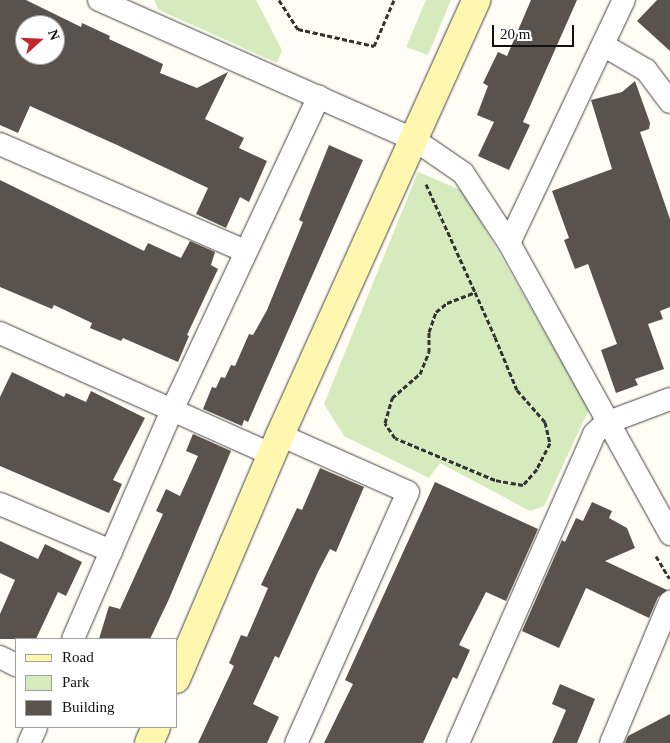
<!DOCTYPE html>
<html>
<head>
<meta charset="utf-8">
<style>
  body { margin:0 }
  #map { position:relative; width:670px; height:743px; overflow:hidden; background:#fffdf5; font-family:Georgia,serif }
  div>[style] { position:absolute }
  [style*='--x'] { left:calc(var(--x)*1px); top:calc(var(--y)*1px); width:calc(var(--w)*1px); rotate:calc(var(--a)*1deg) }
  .green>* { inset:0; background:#d5ebbd }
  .building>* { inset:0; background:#5a524d }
  .path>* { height:3px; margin-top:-1.5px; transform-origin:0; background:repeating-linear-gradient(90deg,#333 0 5px,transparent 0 7.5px) }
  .roads { filter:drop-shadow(0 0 1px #444) drop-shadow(0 0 1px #444) }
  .street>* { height:22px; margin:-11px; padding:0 11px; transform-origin:11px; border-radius:11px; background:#fff }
  .secondary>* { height:28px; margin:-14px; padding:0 14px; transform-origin:14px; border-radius:14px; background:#fff6b0 }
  span { translate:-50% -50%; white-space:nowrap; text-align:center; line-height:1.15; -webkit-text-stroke:5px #fff; paint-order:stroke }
  .legend { position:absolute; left:15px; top:638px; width:162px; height:90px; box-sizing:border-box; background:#fff; border:1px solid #a0a0a0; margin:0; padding:6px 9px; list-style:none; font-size:15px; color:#111 }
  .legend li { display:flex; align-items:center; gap:10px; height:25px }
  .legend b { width:25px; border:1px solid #a0a0a0 }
  .north { position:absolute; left:15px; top:15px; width:50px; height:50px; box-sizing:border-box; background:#fff; border:1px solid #a0a0a0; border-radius:50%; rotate:70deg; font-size:14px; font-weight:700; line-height:20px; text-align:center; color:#111 }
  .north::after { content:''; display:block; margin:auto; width:18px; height:22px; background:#c4262e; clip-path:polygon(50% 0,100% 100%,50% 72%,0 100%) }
  .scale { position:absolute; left:492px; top:25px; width:82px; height:22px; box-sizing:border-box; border:2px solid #111; border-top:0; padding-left:6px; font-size:15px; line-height:18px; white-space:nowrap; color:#111; -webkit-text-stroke:4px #fff; paint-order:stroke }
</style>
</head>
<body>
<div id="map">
  <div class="green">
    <i style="clip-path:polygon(154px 0,256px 0,282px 50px,277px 63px,159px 10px)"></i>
    <i style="clip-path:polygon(426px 0,451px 0,428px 55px,406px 47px)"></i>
    <i style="clip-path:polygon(418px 172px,463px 191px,589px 409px,544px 506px,530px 511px,440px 463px,429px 478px,344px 436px,324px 404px)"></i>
  </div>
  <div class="building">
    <i style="clip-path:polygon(evenodd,0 0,26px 0,81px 27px,82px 23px,110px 36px,109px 39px,163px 64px,160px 73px,197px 88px,228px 72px,205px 119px,244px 138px,239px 148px,267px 161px,249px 202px,240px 197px,226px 228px,196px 214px,208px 188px,117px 145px,30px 106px,18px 133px,0 125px,0 0,25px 25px,55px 25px,55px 55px,25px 55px,25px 25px)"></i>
    <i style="clip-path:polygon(531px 0,577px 0,523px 122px,530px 125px,509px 170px,478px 156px,494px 122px,477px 115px,488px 86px,483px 83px,498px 52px,507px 56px)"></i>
    <i style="clip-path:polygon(657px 0,670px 0,670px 51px,637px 21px)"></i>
    <i style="clip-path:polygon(635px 81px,650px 123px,649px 129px,640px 132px,670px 219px,670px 307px,660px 311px,663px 319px,648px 324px,664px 369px,635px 379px,638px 385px,616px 393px,601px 350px,617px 344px,588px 264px,575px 269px,564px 240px,569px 238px,552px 191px,612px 169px,591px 100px,622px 92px)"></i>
    <i style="clip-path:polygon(329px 145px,363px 160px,248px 422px,244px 420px,242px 426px,203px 409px,212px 387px,216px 388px,221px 377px,225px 378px,231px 365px,235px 366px,249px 334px,253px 335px,267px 310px,303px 222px,299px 220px)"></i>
    <i style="clip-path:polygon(0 180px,144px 251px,148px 243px,181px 258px,190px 241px,215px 252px,211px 265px,218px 269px,187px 335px,189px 336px,178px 362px,123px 338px,121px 341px,90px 328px,92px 323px,54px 305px,52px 309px,0 287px)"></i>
    <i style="clip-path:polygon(12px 372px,64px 397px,66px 393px,86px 402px,91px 391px,145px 418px,113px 480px,122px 484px,109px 513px,0 466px,0 397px)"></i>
    <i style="clip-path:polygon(193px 434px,231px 451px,169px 599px,150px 639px,99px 639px,109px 606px,120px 609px,163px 514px,156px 511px,166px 489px,180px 496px,198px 456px,186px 451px)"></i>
    <i style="clip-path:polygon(320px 468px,364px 487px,336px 552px,330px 549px,318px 572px,279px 658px,275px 656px,253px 704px,279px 717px,267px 743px,198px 743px,234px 666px,229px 663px,241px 635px,247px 637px,268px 588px,261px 585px,297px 508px,302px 510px)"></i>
    <i style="clip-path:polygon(435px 482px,538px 529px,506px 601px,486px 592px,459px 645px,470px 650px,457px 679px,453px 677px,423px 743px,324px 743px,353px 684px,345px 680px)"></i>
    <i style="clip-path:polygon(592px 502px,612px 511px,609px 518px,627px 528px,635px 548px,605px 561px,667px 590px,658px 597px,649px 618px,586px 588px,559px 648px,522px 631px,562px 540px,565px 542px,576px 518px,583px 521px)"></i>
    <i style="clip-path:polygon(0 541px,38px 559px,45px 544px,82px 562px,66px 596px,58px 592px,36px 639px,0 639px,0 614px,15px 580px,0 573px)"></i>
    <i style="clip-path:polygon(560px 684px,595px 699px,577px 743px,552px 743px,566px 710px,552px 704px)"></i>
    <i style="clip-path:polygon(670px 714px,670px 743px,625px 743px,628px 736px)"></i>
  </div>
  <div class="path">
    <i style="--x:279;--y:0;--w:35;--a:57"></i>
    <i style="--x:298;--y:29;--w:78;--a:12.6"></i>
    <i style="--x:374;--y:46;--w:50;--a:-66.5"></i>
    <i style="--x:426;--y:184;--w:119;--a:65.6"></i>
    <i style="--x:475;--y:292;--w:49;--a:66"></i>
    <i style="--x:495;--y:337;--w:57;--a:67.5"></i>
    <i style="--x:517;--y:390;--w:43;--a:48.8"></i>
    <i style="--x:545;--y:422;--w:22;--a:77"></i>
    <i style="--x:550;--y:443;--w:29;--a:117"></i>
    <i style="--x:537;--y:469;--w:21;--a:131"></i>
    <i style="--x:523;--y:485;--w:28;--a:-170"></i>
    <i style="--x:495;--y:480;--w:108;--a:-157.2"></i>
    <i style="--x:395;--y:438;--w:18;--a:-124"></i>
    <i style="--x:385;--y:423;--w:26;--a:-74"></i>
    <i style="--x:392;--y:398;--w:37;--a:-41"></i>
    <i style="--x:420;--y:374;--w:24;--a:-68"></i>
    <i style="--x:429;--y:352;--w:20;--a:-90"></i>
    <i style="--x:429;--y:332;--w:21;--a:-71"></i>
    <i style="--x:436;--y:312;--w:14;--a:-39"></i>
    <i style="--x:447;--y:303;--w:30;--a:-21"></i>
    <i style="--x:656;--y:556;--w:26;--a:59"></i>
  </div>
  <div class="roads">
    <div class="street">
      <i style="--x:99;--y:0;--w:346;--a:23.9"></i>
      <i style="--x:415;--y:140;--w:58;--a:34.5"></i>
      <i style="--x:463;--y:173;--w:84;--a:56.7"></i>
      <i style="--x:509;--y:243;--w:333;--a:61"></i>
      <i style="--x:603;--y:45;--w:50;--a:30.2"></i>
      <i style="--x:646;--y:70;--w:40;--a:53"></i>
      <i style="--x:0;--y:144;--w:267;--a:23.6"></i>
      <i style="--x:509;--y:243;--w:269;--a:-64.7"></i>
      <i style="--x:0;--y:333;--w:297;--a:24.1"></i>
      <i style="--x:280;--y:435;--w:140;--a:24"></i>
      <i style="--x:408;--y:492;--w:275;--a:114"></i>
      <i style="--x:0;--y:504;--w:121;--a:22.9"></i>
      <i style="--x:73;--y:639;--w:252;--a:-66.6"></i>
      <i style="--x:173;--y:408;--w:344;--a:-64.9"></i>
      <i style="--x:0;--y:657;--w:18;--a:27"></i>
      <i style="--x:29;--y:743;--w:17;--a:-66"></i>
      <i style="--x:458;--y:743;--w:338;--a:-66.2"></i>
      <i style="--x:594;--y:434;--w:16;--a:-43"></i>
      <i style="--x:606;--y:423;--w:68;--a:-20.6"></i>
      <i style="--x:611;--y:743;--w:153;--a:-67.3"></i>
    </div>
    <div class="secondary">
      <i style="--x:176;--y:679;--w:265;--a:-66.9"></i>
      <i style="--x:280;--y:435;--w:477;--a:-65.7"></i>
      <i style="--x:149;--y:743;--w:17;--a:-66"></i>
    </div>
  </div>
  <ul class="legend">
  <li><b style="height:6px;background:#fff6b0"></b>Road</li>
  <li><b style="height:14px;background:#d5ebbd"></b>Park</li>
  <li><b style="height:14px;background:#5a524d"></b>Building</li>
  </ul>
  <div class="north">N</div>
  <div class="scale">20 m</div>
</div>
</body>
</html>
